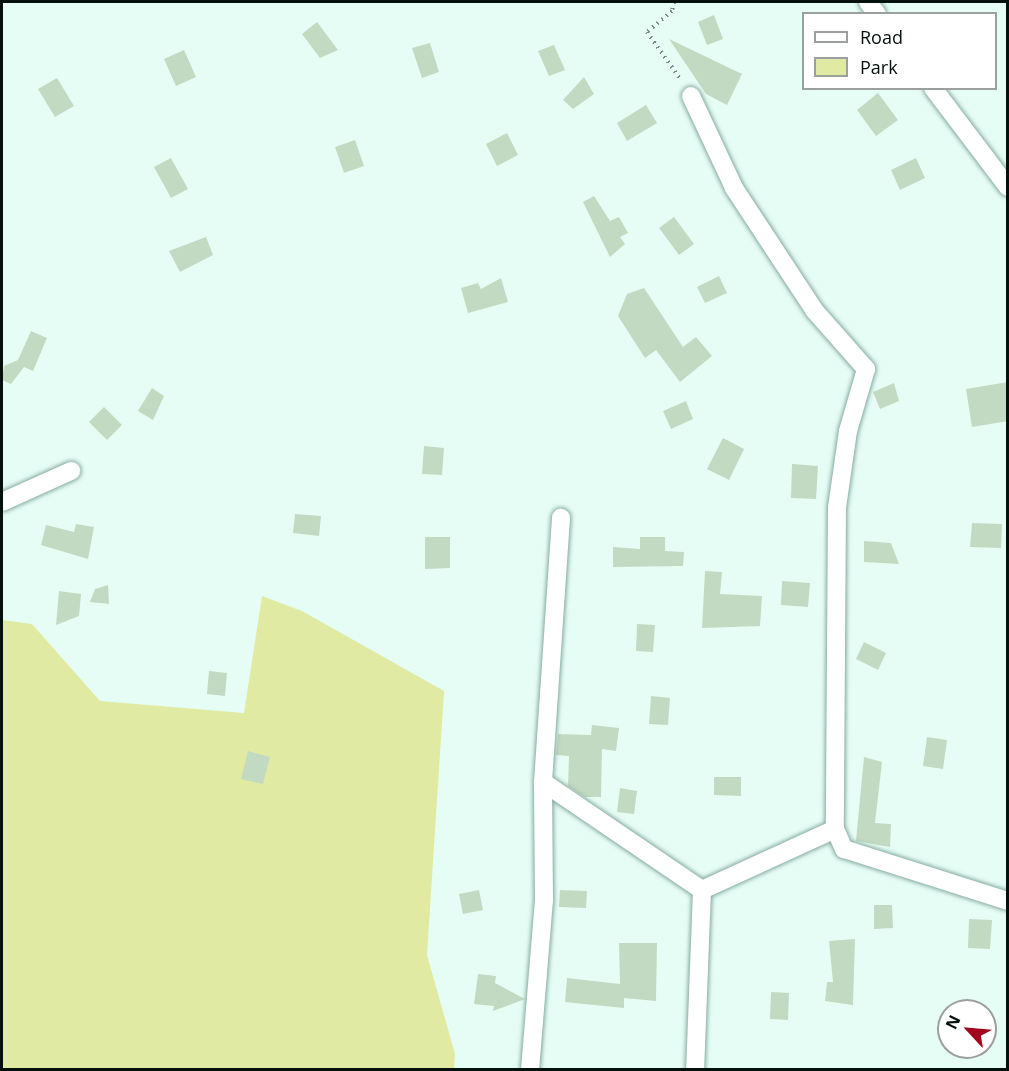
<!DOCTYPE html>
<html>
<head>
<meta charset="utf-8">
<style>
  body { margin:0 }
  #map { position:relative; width:1009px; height:1071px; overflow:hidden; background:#e6fdf6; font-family:"Open Sans",sans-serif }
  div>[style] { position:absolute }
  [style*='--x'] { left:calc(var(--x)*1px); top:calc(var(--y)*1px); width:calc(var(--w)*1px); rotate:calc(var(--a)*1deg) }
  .green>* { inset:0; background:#e1eaa2 }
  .building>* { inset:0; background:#c2dac1 }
  .path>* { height:4px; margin-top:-2px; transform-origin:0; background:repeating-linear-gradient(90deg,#788984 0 1.5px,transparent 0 6px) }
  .roads { filter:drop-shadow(0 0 2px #86aba0) drop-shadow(0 0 2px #86aba0) }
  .minor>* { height:18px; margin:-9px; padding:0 9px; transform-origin:9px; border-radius:9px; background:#fff }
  span { translate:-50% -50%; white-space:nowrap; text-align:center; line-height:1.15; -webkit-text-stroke:6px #fff; paint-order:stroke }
  .frame { position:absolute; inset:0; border:3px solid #04100c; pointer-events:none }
  .legend { position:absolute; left:802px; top:12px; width:195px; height:78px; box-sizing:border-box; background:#fff; border:2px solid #9b9f9e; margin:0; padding:8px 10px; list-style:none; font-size:18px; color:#04100c }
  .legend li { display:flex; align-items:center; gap:12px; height:30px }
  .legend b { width:30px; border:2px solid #9b9f9e }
  .north { position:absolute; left:937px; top:999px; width:60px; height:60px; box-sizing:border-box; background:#fff; border:2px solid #9b9f9e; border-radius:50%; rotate:296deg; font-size:16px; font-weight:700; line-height:24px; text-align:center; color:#04100c }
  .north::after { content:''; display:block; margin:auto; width:21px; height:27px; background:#a3071d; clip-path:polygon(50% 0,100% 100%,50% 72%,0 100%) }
</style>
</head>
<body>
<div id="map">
  <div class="green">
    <i style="clip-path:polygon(262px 596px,302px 611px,444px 691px,427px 955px,455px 1054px,454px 1069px,2px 1070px,2px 620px,32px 624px,100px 701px,244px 713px)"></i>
  </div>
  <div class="building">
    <i style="clip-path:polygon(714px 15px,723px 39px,707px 45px,698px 22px)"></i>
    <i style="clip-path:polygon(317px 22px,338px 50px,320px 58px,302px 34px)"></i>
    <i style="clip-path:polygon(669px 39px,742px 74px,727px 105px,706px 94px)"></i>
    <i style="clip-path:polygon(430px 43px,439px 72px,422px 78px,412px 48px)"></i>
    <i style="clip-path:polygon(554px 45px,565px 70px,549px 76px,538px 51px)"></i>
    <i style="clip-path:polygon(184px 50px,196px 77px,176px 86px,164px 59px)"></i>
    <i style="clip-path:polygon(584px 77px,594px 94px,573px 109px,563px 100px)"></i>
    <i style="clip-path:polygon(57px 78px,74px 106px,55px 117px,38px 89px)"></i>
    <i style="clip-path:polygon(878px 93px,898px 120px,876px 136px,857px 110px)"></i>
    <i style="clip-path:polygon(646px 105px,657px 123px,627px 141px,617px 123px)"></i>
    <i style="clip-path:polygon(507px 133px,518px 155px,497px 166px,486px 144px)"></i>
    <i style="clip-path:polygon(355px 140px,364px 166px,344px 173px,335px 147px)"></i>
    <i style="clip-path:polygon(171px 158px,188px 189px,171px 198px,154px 167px)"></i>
    <i style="clip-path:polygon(916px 158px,925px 178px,900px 190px,891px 170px)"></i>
    <i style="clip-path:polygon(594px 196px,610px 221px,619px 217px,628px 233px,620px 237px,625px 244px,610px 257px,583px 202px)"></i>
    <i style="clip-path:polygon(674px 217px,694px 244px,679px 255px,659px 228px)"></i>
    <i style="clip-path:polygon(206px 237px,213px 255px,180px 272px,169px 251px)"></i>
    <i style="clip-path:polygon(719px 276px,727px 293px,705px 303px,697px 287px)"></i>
    <i style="clip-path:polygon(501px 278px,508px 302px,468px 313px,461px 288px,478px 283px,481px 289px)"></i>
    <i style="clip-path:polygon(644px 288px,683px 347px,696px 337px,712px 356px,680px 382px,656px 350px,645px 358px,618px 316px,627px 294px)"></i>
    <i style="clip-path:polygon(31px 331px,47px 338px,33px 371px,24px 367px,11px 384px,2px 380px,4px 366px,18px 360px)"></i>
    <i style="clip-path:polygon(1008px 382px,1008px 421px,972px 427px,966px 389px)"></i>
    <i style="clip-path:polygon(894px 383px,899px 401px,880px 409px,873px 392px)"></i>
    <i style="clip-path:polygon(152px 388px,164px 396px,153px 420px,138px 411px)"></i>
    <i style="clip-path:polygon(686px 401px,693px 419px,671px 429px,663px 411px)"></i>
    <i style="clip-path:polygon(104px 407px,122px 425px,107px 440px,89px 422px)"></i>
    <i style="clip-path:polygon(723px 438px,744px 449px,729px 480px,707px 469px)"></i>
    <i style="clip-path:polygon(424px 446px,444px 448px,442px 475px,422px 474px)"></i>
    <i style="clip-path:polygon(792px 464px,818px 466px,816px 499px,791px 498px)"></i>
    <i style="clip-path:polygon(295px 514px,321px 516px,319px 536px,293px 533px)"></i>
    <i style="clip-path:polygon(972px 523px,1002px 524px,1001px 548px,970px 547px)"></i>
    <i style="clip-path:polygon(76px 524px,94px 527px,88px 559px,41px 545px,46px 525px,74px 532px)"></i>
    <i style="clip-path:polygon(425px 537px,450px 537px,450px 568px,425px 569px)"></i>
    <i style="clip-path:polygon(640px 537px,665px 537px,665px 551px,684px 552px,683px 566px,613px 567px,613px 547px,640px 549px)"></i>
    <i style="clip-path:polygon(864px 541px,891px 543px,899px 564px,864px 562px)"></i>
    <i style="clip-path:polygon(705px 571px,722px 572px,720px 594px,762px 596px,760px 626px,702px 628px)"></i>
    <i style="clip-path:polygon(782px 581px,810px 583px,808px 607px,781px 605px)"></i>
    <i style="clip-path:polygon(108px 585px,109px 604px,90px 602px,95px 589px)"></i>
    <i style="clip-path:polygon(59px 591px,81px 594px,79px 616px,56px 625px)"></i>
    <i style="clip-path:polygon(637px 624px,655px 625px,653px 652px,636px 651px)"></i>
    <i style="clip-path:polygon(864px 642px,886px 653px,878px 670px,856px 659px)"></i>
    <i style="clip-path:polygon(209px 671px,227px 673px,225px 696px,207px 694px)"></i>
    <i style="clip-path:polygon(651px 696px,670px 698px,668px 725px,649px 724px)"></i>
    <i style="clip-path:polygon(592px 725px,619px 728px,616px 751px,602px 749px,601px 797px,585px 797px,568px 786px,569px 756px,556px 755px,558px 734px,591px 735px)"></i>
    <i style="clip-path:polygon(927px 737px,947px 740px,943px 769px,923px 766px)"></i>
    <i style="clip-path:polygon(248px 751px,270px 757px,263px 784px,241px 779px)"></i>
    <i style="clip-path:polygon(864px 757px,882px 762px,875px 823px,891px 824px,890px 847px,856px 841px)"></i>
    <i style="clip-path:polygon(714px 777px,741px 777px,741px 796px,714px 795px)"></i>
    <i style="clip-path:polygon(620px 788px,637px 791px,634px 814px,617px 812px)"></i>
    <i style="clip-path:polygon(479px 890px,483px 910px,463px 914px,459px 894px)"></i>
    <i style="clip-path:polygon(560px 890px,587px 891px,586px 908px,559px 907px)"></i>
    <i style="clip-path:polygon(874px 905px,892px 905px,893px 928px,874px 929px)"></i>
    <i style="clip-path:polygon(969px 919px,992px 920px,990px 949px,968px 948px)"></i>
    <i style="clip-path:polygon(855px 939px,853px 1005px,825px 1001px,827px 982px,833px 982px,829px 941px)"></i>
    <i style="clip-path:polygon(619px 943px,657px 943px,656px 1001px,624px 998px,624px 1008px,565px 1002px,567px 978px,620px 984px)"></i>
    <i style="clip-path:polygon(478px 974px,496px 976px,495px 983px,525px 999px,493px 1011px,494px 1006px,474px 1004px)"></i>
    <i style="clip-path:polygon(771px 992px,789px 993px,788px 1020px,770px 1019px)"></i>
  </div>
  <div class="path">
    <i style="--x:674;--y:2;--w:9;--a:103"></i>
    <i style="--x:672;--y:11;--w:33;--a:140"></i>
    <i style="--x:647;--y:32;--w:59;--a:54.7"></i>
  </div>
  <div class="roads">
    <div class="minor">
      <i style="--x:868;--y:2;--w:15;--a:53"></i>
      <i style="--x:933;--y:88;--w:124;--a:52.9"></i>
      <i style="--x:691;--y:96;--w:102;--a:64.9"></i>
      <i style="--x:734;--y:188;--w:146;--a:56.7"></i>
      <i style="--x:814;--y:310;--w:79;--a:48.6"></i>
      <i style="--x:866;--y:369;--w:65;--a:106.2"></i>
      <i style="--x:848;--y:431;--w:77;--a:98.2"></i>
      <i style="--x:837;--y:507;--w:322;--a:90.4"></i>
      <i style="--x:835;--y:829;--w:22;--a:66"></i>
      <i style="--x:844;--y:849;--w:172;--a:17.6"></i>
      <i style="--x:2;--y:502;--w:76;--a:-24.2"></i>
      <i style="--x:543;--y:782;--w:192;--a:34.2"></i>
      <i style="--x:702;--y:890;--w:180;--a:92.2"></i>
      <i style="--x:702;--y:890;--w:146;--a:-24.6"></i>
      <i style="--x:530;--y:1070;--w:170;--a:-85.3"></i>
      <i style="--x:544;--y:901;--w:119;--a:-90.5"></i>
      <i style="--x:543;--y:782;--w:265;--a:-86.1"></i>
    </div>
  </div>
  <div class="frame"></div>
  <ul class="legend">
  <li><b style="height:8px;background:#fff"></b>Road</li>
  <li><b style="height:16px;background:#e1eaa2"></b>Park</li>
  </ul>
  <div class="north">N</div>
</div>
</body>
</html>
